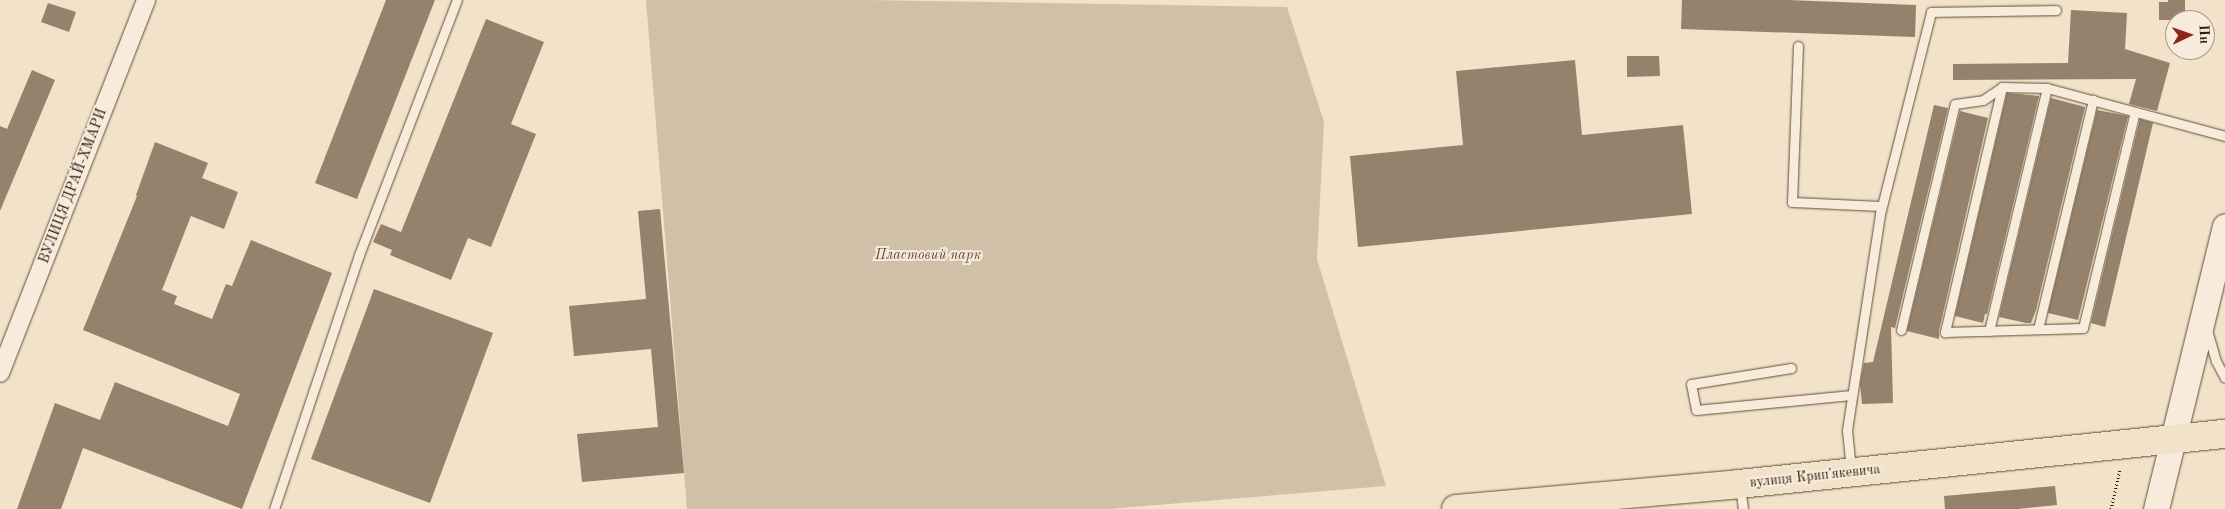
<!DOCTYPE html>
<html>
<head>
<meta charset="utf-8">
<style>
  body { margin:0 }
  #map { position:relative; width:2225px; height:509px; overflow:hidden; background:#f2e2c9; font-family:"Old Standard TT",serif }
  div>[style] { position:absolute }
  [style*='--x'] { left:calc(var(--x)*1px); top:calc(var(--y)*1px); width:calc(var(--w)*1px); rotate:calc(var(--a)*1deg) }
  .green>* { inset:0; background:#d1c0a8 }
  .building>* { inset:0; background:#94826c }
  .path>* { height:3px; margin-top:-1.5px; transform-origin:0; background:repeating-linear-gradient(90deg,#2f1b08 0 1px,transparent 0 3.5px) }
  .roads { filter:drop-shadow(0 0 1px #604d38) drop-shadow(0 0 1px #604d38) }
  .service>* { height:9px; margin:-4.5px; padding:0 4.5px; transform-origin:4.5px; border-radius:4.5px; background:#f7ecdc }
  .minor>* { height:18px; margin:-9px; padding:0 9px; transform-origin:9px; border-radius:9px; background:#f7ecdc }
  .secondary>* { height:25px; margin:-12.5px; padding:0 12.5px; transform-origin:12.5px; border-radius:12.5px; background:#f7ecdc }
  .primary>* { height:28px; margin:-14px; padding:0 14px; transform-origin:14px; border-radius:14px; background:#f2e2c9 }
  span { translate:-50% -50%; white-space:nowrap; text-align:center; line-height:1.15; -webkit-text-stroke:4px #f7ecdc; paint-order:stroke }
  .street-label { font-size:14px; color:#2f1b08 }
  .park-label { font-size:14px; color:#604d38; font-style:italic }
  .north { position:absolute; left:2165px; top:10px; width:50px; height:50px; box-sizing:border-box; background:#f7ecdc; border:1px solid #a79887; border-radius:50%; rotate:87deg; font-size:14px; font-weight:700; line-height:20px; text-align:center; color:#2f1b08 }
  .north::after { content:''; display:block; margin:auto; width:18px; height:22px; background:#8f2418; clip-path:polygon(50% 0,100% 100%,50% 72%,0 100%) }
</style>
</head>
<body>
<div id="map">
  <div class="green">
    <i style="clip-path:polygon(646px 0,866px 0,1287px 7px,1324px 122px,1317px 259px,1386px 486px,1108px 509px,687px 509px)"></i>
  </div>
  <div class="building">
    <i style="clip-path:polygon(386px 0,435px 0,357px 199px,315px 183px)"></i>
    <i style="clip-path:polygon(1682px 0,1788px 0,1916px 5px,1915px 37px,1681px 29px)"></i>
    <i style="clip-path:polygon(2168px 0,2185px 0,2185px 20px,2159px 20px,2159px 2px,2168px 2px)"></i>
    <i style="clip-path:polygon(48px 3px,76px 12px,69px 32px,41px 22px)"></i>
    <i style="clip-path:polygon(2071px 10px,2127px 13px,2125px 49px,2170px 63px,2157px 111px,2129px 104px,2136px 79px,1953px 80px,1953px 64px,2068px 63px)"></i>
    <i style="clip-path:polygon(486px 19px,544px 42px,511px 124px,536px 134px,491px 247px,468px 238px,451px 280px,390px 255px,392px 250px,373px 242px,381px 224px,401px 232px)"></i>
    <i style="clip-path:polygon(1627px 56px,1659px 56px,1660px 76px,1627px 77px)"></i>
    <i style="clip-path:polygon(1575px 60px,1582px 135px,1683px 125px,1692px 214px,1358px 247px,1350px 156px,1463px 145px,1456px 71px)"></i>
    <i style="clip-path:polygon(32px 70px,55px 80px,0 211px,0 126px,7px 129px)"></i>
    <i style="clip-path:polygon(2007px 93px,2039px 96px,1987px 314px,1985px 314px,1983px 323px,1955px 316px)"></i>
    <i style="clip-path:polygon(2051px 98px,2085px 107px,2036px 310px,2031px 323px,2026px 323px,1999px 317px)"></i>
    <i style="clip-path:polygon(1934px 105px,1948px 108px,1895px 328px,1891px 327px,1893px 403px,1862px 404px,1860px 384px,1864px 363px,1873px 362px)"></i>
    <i style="clip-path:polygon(2097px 110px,2128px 116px,2078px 320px,2048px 313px)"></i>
    <i style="clip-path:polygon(1960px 111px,1988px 118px,1939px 331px,1939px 339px,1907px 331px)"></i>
    <i style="clip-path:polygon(2140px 119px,2153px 123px,2105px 327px,2091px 323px)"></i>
    <i style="clip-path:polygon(155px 142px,208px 163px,202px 178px,238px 192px,224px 229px,191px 216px,162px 290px,177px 296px,174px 304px,212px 319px,226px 284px,232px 286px,251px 240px,332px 273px,242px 509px,83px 448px,61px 509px,17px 509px,55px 403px,100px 420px,115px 382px,228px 426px,240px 394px,83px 330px,137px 196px,136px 195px)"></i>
    <i style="clip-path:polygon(660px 209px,684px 473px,582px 482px,577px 434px,658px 427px,651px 349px,574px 356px,569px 306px,646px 299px,638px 211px)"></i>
    <i style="clip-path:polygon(374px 289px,493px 333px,430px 503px,311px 459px)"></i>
    <i style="clip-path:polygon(2055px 486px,2057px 505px,2018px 509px,1945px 509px,1944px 496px)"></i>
  </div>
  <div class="path">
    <i style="--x:2111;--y:509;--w:41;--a:-77.3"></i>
  </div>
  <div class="roads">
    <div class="service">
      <i style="--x:1798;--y:46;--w:156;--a:92.2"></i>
      <i style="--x:1792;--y:202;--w:89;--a:2.6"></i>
      <i style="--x:2002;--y:87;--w:252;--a:103.1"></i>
      <i style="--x:1945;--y:332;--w:138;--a:-1.7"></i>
      <i style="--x:2083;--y:328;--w:222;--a:-76.5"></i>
      <i style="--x:2038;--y:329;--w:236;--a:-76.5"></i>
      <i style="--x:1901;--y:330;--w:232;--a:-76.6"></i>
      <i style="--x:1955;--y:104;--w:28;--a:-8"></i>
      <i style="--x:1983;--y:100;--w:23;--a:-34"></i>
      <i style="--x:2002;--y:87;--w:45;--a:1.3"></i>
      <i style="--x:2047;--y:88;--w:184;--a:15.1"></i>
      <i style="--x:2207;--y:330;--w:32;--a:74"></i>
      <i style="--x:2216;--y:361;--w:19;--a:62"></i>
      <i style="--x:1989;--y:331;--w:250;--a:-76.6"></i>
      <i style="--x:1791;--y:368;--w:101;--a:170.9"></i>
      <i style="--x:1691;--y:384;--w:26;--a:79"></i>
      <i style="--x:1696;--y:410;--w:156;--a:-5.5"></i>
      <i style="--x:1851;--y:470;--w:40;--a:-95.7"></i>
      <i style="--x:1847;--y:430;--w:219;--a:-81.3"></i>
      <i style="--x:1880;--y:214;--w:208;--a:-75.8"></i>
      <i style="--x:1931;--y:12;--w:125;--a:-0.9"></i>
      <i style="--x:1740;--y:487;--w:22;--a:82"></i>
      <i style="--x:274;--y:509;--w:268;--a:-71.5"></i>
      <i style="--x:359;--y:255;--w:273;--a:-69"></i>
    </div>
    <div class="minor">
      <i style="--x:0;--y:373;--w:401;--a:-68.6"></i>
    </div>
    <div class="secondary">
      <i style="--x:2156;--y:509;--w:291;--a:-76.3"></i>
    </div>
    <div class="primary">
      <i style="--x:1456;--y:509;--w:284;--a:-5"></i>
      <i style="--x:1739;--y:484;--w:489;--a:-5.9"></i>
    </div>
  </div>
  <div class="street-label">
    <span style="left:73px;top:186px;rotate:-69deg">ВУЛИЦЯ ДРАЙ-ХМАРИ</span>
    <span style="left:1815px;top:476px;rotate:-6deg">вулиця Крипʼякевича</span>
  </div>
  <div class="park-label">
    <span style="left:928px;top:255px">Пластовий парк</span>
  </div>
  <div class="north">Пн</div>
</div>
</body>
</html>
